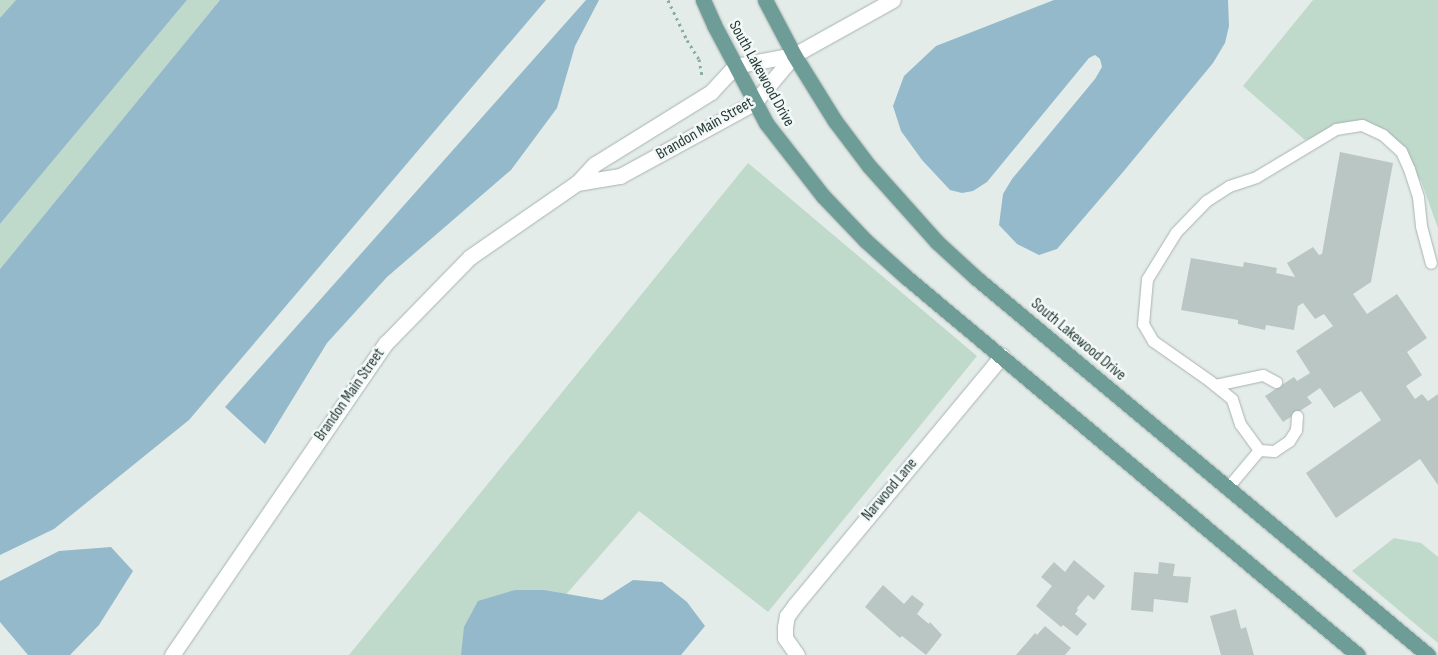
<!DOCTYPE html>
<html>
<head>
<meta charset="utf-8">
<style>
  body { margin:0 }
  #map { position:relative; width:1438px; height:655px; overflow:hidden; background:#e4ece9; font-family:"Sofia Sans Condensed",sans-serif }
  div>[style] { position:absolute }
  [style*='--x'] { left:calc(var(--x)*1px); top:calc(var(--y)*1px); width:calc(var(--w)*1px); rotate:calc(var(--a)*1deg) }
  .green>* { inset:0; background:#bfdacb }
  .water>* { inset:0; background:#93b9ca }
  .building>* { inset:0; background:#bac6c3 }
  .path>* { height:3px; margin-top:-1.5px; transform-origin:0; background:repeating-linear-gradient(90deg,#88aca6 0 2.5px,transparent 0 6.5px) }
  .roads { filter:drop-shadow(0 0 1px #a7b3b1) drop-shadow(0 0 1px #a7b3b1) }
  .lane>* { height:11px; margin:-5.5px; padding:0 5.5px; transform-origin:5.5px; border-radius:5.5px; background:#fff }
  .street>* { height:15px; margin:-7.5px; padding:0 7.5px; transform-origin:7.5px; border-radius:7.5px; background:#fff }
  .secondary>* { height:15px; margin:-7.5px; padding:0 7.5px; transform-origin:7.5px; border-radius:7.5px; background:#fff }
  .primary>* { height:15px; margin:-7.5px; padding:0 7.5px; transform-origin:7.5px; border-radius:7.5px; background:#6e9c97 }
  span { translate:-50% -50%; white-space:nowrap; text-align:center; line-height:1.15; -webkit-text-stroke:5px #f4f9f7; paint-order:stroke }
  .street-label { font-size:16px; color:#253b39 }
</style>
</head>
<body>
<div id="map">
  <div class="green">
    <i style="clip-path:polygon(0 0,37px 0,0 41px)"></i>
    <i style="clip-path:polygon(187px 0,220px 0,0 269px,0 224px)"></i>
    <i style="clip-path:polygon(1313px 0,1438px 0,1438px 228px,1421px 181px,1398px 151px,1361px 121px,1305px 140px,1243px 86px)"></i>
    <i style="clip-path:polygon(748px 163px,977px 356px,768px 612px,639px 511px,513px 655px,349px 655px)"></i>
    <i style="clip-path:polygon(1394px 538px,1421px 543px,1438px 557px,1438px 643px,1352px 571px)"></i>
  </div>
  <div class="water">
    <i style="clip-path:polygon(16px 0,187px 0,0 224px,0 18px)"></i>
    <i style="clip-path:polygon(220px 0,546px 0,189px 420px,54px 529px,0 555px,0 269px)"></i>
    <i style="clip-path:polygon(586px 0,599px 0,575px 46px,557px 108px,511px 170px,387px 277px,327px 343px,265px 444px,225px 407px)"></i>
    <i style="clip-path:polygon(1054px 0,1228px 0,1229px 26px,1225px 43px,1213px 63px,1123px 172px,1057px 249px,1039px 255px,1017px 244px,999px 225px,1003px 194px,1012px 179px,1095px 79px,1102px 67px,1100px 59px,1095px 55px,1089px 58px,987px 182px,973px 191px,962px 193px,950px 190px,922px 160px,901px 131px,893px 106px,904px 76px,936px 46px)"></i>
    <i style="clip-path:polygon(111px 547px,133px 571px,99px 625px,70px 655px,28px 655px,0 622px,0 581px,59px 551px)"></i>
    <i style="clip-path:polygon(633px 580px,662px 582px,687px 602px,705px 626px,681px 655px,461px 655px,464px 627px,478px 601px,515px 590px,544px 590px,602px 600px)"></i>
  </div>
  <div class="building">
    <i style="clip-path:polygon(1340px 152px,1393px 163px,1371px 282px,1353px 294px,1367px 314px,1397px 294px,1427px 338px,1407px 352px,1422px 375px,1406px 386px,1415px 399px,1422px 394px,1428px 401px,1438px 394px,1438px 485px,1420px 459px,1336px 518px,1306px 473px,1381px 420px,1361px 391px,1334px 408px,1320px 388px,1307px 397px,1312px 403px,1283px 422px,1265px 396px,1294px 377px,1297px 381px,1310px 373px,1296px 351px,1333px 326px,1324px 314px,1315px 319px,1303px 303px,1298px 306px,1294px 330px,1266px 325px,1265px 330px,1238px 324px,1238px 320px,1181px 310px,1191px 258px,1243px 267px,1244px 262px,1277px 268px,1276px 273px,1295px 277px,1287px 263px,1313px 247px,1319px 255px,1322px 254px)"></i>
    <i style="clip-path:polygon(1074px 560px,1105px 586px,1094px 600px,1088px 595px,1077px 608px,1078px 610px,1075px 614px,1087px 624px,1077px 636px,1063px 625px,1061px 627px,1036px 606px,1052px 586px,1041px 577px,1054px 562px,1065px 572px)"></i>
    <i style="clip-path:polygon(1159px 562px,1175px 564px,1173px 576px,1191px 577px,1188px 603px,1154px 599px,1153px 612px,1131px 610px,1134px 572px,1158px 574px)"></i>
    <i style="clip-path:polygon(883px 585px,904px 604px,912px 595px,924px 604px,917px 614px,929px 624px,930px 622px,942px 635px,926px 655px,902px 636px,900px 638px,865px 607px)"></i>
    <i style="clip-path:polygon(1236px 609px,1241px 629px,1246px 627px,1254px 655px,1221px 655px,1210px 616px)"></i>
    <i style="clip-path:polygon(1045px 626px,1071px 648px,1065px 655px,1016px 655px,1035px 633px,1037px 635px)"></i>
  </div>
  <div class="path">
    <i style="--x:668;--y:0;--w:44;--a:64.6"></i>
    <i style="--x:687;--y:40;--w:22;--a:58"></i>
    <i style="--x:699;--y:59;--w:17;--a:80"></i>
  </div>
  <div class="roads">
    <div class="lane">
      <i style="--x:1215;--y:385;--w:49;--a:-11.8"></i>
      <i style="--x:1263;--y:375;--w:15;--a:28"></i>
      <i style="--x:1259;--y:450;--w:15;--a:4"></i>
      <i style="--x:1274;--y:451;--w:18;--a:-34"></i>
      <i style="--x:1289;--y:441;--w:13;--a:-58"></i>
      <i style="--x:1296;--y:430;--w:14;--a:-86"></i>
      <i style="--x:1228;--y:487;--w:48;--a:-50"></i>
      <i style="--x:1259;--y:450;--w:32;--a:-126"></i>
      <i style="--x:1240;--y:424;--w:26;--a:-108"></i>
      <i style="--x:1232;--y:399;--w:28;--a:-141"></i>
      <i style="--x:1210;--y:381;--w:70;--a:-144.9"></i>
      <i style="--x:1153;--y:341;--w:20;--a:-120"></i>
      <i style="--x:1143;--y:324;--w:45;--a:-84.9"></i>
      <i style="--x:1147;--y:279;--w:55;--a:-58.3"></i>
      <i style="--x:1176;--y:232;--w:43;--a:-45.9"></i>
      <i style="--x:1206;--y:201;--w:27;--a:-33"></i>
      <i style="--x:1229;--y:186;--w:28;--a:-18"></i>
      <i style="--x:1256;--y:177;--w:93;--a:-31"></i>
      <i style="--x:1336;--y:129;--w:26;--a:-9"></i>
      <i style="--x:1362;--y:125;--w:23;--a:25"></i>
      <i style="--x:1383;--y:135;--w:24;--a:42"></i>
      <i style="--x:1401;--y:151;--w:20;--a:66"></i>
      <i style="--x:1409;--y:169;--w:29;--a:72"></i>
      <i style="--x:1418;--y:197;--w:29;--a:84"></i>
      <i style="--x:1421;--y:226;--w:38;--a:75"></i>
    </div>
    <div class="street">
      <i style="--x:577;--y:183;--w:44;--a:-9.2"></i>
      <i style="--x:620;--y:176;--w:153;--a:-28.6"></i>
      <i style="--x:172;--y:655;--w:378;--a:-55.6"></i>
      <i style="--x:386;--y:343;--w:120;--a:-45.7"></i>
      <i style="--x:470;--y:257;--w:130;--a:-34.7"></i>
      <i style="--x:577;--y:183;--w:26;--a:-47"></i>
      <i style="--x:595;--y:164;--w:137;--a:-31.8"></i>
      <i style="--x:711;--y:92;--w:35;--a:-47"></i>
      <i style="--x:797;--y:655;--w:21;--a:-125"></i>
      <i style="--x:785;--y:638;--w:11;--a:-90"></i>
      <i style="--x:785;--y:627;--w:11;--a:-80"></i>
      <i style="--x:787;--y:616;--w:14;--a:-54"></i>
      <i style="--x:795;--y:605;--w:324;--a:-50.3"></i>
    </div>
    <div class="secondary">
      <i style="--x:735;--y:66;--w:60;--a:-10.6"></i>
      <i style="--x:754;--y:103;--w:62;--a:-50.2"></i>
      <i style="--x:794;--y:55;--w:113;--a:-29.1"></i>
    </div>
    <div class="primary">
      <i style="--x:703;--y:0;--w:27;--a:66"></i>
      <i style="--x:714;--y:25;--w:111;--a:62"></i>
      <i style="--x:766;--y:123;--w:93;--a:52"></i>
      <i style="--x:823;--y:196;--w:62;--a:46.3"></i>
      <i style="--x:866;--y:241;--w:54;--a:42"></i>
      <i style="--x:906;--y:277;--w:589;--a:39.91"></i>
      <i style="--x:765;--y:0;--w:62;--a:62.2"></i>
      <i style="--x:794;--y:55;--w:78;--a:58.2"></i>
      <i style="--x:835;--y:121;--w:56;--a:52.9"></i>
      <i style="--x:869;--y:166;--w:102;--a:48.2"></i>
      <i style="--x:937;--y:242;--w:52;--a:42.6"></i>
      <i style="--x:975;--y:277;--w:590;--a:39.84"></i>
    </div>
  </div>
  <div class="street-label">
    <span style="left:761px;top:74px;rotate:61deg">South Lakewood Drive</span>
    <span style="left:705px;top:129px;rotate:-30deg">Brandon Main Street</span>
    <span style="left:1078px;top:340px;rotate:40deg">South Lakewood Drive</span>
    <span style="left:350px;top:395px;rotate:-55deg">Brandon Main Street</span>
    <span style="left:890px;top:490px;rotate:-50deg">Narwood Lane</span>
  </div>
</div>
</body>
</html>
